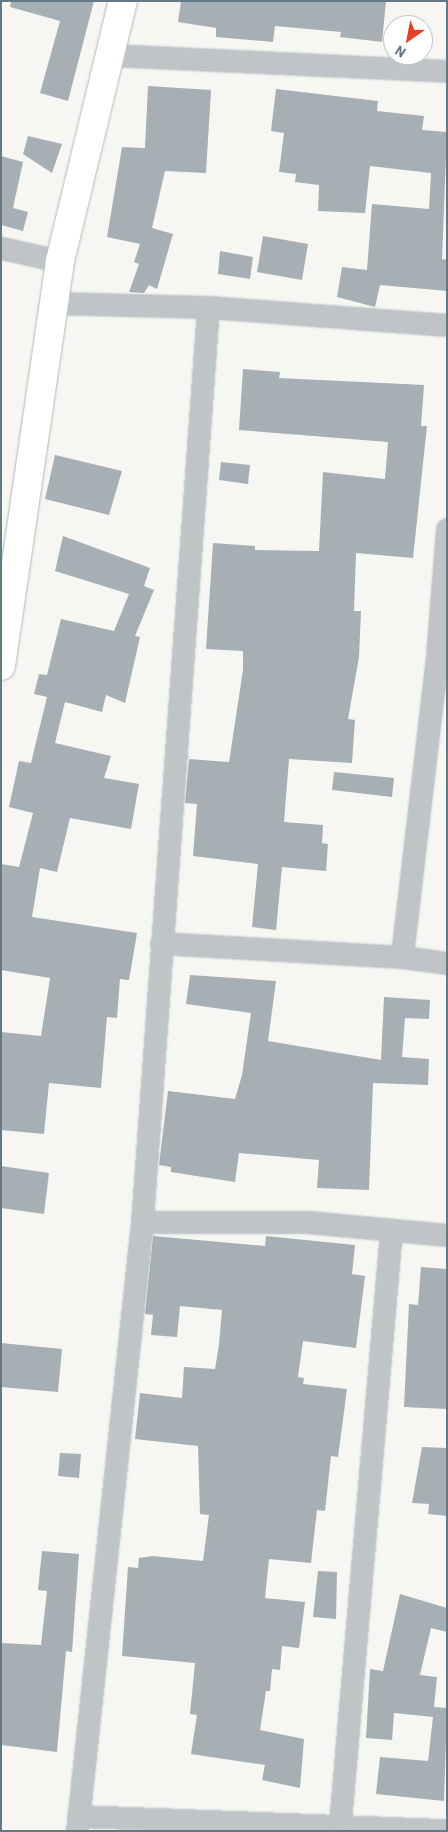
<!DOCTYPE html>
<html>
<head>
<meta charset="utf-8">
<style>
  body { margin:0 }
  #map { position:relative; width:448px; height:1832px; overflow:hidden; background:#f6f6f3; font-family:Barlow,sans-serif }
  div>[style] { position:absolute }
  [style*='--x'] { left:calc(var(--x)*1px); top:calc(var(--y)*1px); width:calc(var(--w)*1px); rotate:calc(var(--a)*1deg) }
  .building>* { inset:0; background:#a6b0b4 }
  .roads { filter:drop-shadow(0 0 1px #b2b8bc) drop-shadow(0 0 1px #b2b8bc) }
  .street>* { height:21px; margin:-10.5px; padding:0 10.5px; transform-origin:10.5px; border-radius:10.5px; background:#bfc4c7 }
  .secondary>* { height:28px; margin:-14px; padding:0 14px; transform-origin:14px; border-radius:14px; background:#fff }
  span { translate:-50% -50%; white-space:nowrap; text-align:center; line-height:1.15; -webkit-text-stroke:5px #fff; paint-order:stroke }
  .frame { position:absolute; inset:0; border:2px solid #657984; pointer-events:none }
  .north { position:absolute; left:383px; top:15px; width:50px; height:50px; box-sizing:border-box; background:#fff; border:1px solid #c1c9ce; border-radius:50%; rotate:213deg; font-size:14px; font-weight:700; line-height:20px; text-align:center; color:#657984 }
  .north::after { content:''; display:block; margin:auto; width:18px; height:22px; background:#e53f25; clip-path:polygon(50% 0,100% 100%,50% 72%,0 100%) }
</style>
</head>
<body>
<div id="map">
  <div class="building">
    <i style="clip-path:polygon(11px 1px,94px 1px,68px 101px,40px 93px,60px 21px,10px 7px)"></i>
    <i style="clip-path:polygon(181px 1px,386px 1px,382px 42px,340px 37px,341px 32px,275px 26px,273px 42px,216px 37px,216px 28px,178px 22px)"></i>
    <i style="clip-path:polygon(148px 86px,211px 90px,206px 173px,165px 171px,152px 228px,173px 234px,157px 289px,149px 285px,144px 293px,129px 292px,139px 264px,134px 262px,140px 244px,107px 237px,122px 147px,145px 148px)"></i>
    <i style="clip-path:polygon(276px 89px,378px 101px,377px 111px,424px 116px,422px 130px,447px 132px,442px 259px,447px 260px,447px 291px,380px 285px,375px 307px,337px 297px,342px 267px,367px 270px,372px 204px,429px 209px,431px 173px,370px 166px,365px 213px,318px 211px,319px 185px,295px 182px,296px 174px,279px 172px,284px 133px,271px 131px)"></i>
    <i style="clip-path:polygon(28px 136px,62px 144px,52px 173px,23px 154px)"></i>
    <i style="clip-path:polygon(1px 156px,23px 162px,13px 208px,28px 212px,23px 231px,1px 225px)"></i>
    <i style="clip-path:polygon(263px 236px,308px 244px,302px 280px,257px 272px)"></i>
    <i style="clip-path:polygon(220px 251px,253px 257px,250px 279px,218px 274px)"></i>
    <i style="clip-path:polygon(243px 369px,280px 372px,279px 378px,424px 385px,421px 426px,427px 426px,413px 558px,356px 553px,354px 611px,361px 611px,359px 657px,348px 719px,355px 720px,352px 763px,289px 759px,284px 822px,323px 825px,322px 843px,328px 844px,326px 871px,282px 867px,276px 930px,252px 927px,258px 864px,193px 856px,197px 804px,185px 803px,189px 759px,229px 762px,243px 670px,243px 651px,206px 649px,213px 543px,255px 546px,255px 550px,319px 551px,323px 472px,385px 479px,388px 442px,239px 430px)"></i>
    <i style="clip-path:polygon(55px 455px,122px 471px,109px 515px,45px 499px)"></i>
    <i style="clip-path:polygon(221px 462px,250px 465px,248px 484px,219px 480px)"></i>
    <i style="clip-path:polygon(63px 536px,150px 568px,144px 586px,154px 590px,135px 636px,140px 637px,125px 703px,106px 695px,102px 712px,65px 702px,55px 743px,111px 756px,104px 778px,139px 784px,131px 829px,70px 818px,57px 872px,40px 868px,32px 917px,137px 933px,129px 980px,120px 979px,117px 1018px,107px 1017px,101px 1088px,49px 1083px,44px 1134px,1px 1130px,1px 1032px,41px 1036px,50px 978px,1px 970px,1px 864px,19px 867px,33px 813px,9px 807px,19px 761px,31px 763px,47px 697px,34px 694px,39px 674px,47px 675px,61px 619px,114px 631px,129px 594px,55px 571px)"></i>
    <i style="clip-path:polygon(334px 772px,394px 778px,392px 797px,332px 790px)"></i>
    <i style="clip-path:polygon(190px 975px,276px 981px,268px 1041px,381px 1060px,384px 997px,430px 1000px,429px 1019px,405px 1018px,402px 1057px,429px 1059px,428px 1085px,373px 1083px,369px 1190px,317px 1188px,319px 1160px,239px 1153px,235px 1182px,171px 1172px,171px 1167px,159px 1165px,168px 1091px,235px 1099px,242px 1075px,251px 1013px,186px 1004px)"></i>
    <i style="clip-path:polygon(1px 1166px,49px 1173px,44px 1214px,1px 1208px)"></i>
    <i style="clip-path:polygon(153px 1236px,265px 1246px,266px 1236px,355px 1245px,352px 1274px,365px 1276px,356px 1348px,303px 1341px,298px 1377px,304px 1378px,303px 1384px,347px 1389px,338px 1457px,331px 1456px,325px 1511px,317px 1510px,311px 1563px,269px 1559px,265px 1598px,305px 1602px,299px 1648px,282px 1646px,280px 1670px,272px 1669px,270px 1691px,266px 1691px,260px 1730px,304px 1739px,300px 1788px,262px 1780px,265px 1765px,191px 1754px,197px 1715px,190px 1714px,195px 1663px,122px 1656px,128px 1567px,138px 1568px,139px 1558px,153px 1556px,203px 1561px,209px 1515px,200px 1514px,198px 1446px,135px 1439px,140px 1393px,182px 1398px,184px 1367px,215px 1369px,219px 1345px,222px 1310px,180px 1306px,177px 1337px,151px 1335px,153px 1315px,145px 1314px)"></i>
    <i style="clip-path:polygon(421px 1267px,446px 1269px,447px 1409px,404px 1407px,409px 1304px,418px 1305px)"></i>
    <i style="clip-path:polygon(1px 1343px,62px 1349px,58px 1392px,1px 1387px)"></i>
    <i style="clip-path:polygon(422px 1447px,447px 1448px,447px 1516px,428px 1514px,429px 1504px,412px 1503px)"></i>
    <i style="clip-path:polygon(60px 1453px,81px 1454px,79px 1478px,58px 1476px)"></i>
    <i style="clip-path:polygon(42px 1551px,79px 1554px,72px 1652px,66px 1651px,57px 1752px,1px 1745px,1px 1643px,41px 1645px,47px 1591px,38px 1590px)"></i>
    <i style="clip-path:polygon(318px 1571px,337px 1572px,336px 1619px,313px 1617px)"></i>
    <i style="clip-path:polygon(400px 1594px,447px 1608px,447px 1632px,431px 1628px,420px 1675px,437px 1677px,434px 1707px,447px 1708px,444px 1801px,376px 1794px,380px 1757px,428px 1761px,433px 1717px,394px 1713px,392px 1740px,366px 1738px,370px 1669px,383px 1671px)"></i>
  </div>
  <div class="roads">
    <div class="street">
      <i style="--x:110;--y:55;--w:337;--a:2.7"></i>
      <i style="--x:1;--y:248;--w:60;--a:12.4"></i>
      <i style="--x:53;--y:303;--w:155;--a:1.5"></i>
      <i style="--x:208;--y:307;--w:240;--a:4.3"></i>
      <i style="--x:447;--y:529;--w:128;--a:94.5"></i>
      <i style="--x:437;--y:657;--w:302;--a:96.7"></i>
      <i style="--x:402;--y:957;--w:45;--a:7.6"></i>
      <i style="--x:161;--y:943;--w:241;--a:3.3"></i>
      <i style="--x:142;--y:1222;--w:166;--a:0"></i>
      <i style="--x:308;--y:1222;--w:140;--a:5.3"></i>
      <i style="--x:78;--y:1816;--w:369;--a:2.2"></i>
      <i style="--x:340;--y:1823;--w:595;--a:-85.08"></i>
      <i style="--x:77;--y:1831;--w:612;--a:-83.91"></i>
      <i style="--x:142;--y:1222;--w:917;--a:-85.87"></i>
    </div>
    <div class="secondary">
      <i style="--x:1;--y:666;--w:409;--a:-81.7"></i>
      <i style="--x:60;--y:261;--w:268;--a:-76.4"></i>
    </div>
  </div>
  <div class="frame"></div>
  <div class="north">N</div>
</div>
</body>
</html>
